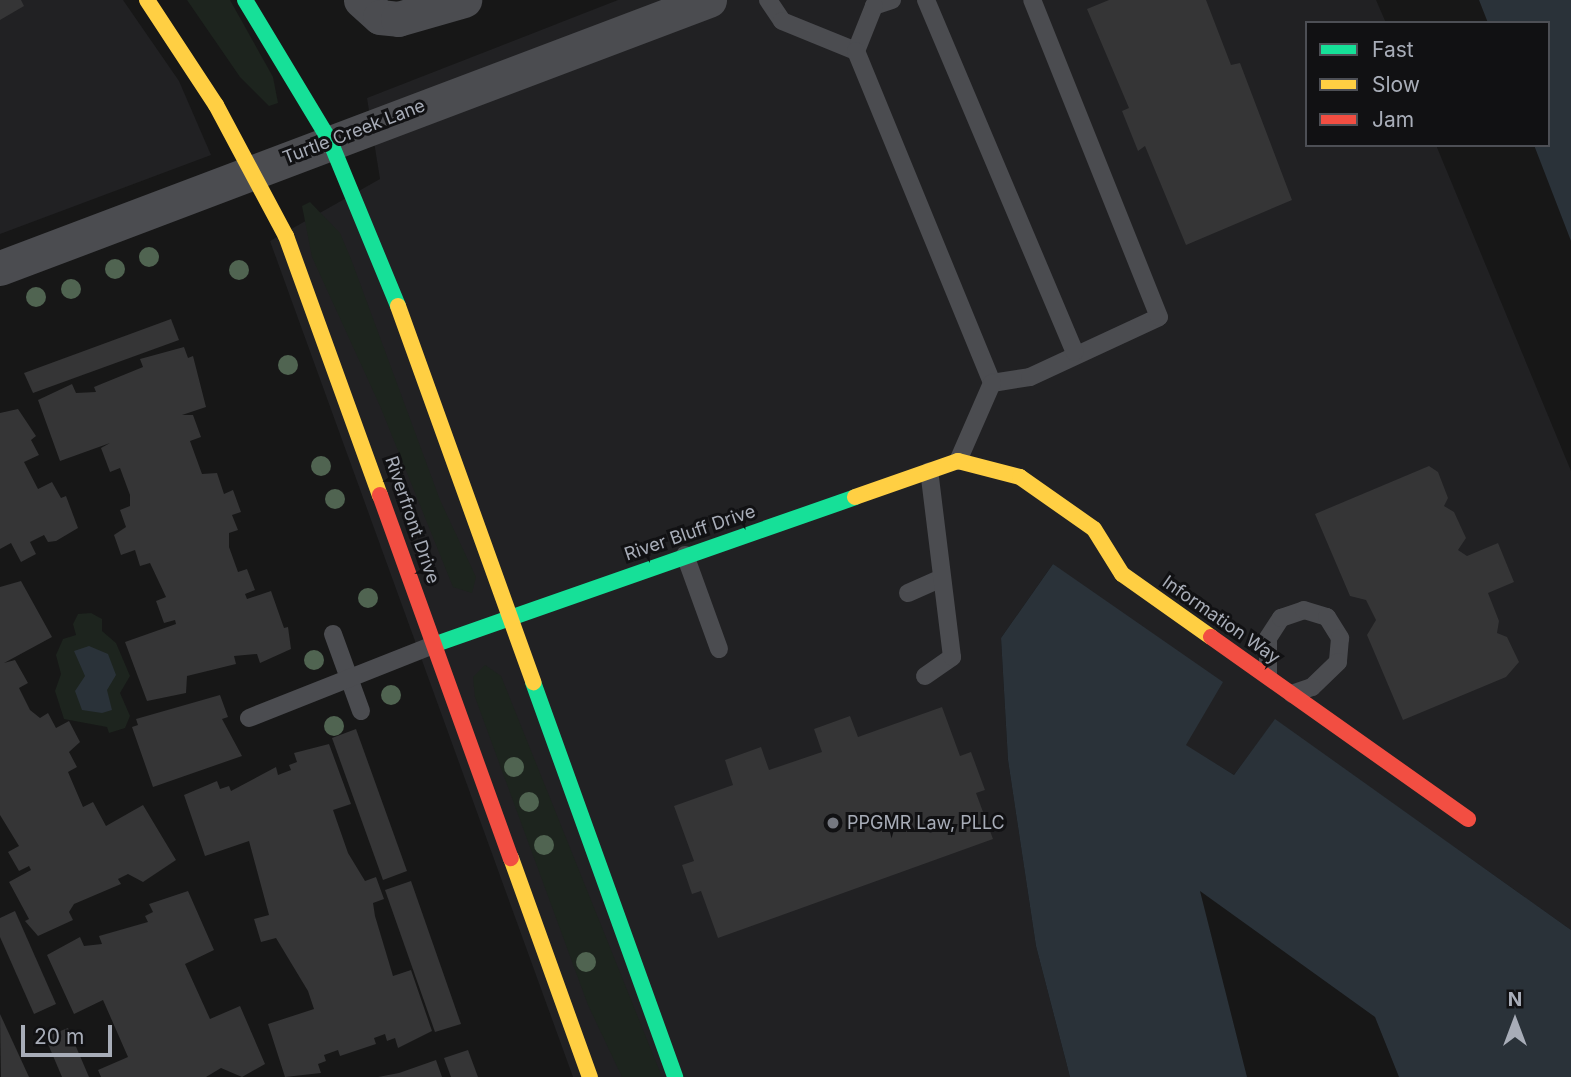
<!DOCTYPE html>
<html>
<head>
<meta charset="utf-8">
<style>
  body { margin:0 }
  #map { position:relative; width:1571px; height:1077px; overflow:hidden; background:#171717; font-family:Inter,sans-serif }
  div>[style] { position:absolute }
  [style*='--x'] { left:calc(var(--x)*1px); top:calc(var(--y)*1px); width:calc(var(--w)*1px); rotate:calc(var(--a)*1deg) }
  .built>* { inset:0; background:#212123 }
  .green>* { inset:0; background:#1d241e }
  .water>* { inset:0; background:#2a3239 }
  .building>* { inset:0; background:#353536 }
  .lane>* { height:18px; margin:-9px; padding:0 9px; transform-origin:9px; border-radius:9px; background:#4b4c50 }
  .street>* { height:35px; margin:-17.5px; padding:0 17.5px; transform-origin:17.5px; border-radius:17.5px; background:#4b4c50 }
  .fast>* { height:16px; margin:-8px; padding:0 8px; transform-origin:8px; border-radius:8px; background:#16e098 }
  .slow>* { height:16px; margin:-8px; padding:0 8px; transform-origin:8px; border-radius:8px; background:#ffcf43 }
  .jam>* { height:16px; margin:-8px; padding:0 8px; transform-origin:8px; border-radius:8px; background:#f24e42 }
  .trees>* { width:20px; height:20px; margin:-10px; border-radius:50%; background:#506451 }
  .dots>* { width:19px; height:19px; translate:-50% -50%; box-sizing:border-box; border:4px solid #111113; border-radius:50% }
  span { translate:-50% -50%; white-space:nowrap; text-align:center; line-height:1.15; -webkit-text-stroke:6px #111113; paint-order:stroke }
  .street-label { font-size:18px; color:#a8adb8 }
  .poi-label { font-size:18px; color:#a8adb8 }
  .left { translate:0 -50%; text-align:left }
  .legend { position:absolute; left:1305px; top:21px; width:245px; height:126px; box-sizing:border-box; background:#111113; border:2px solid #4d4f55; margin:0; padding:9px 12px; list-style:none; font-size:21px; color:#a8adb8 }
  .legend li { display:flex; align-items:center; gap:14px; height:35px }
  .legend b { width:35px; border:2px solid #4d4f55 }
  .north { position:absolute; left:1480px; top:986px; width:70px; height:70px; -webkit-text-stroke:5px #111113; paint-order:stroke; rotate:0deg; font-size:19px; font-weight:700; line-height:28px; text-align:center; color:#a8adb8 }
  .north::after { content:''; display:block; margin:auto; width:24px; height:32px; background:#a8adb8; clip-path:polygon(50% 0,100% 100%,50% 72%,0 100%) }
  .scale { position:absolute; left:21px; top:1025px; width:91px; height:32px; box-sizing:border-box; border:4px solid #a8adb8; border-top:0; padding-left:9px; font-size:21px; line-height:24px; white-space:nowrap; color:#a8adb8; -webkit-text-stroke:5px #111113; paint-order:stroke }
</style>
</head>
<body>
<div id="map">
  <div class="built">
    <i style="clip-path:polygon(0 0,123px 0,179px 81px,211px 155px,0 234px)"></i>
    <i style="clip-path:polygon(618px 0,1376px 0,1386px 23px,1307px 23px,1307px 145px,1436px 145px,1571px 471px,1571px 930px,1275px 720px,1234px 775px,1185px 745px,1053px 564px,1001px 638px,1008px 760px,1036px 946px,1070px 1077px,573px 1077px,270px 241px,380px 179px,367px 98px)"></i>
  </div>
  <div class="green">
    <i style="clip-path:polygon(187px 0,230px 0,273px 77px,278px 103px,269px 106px,240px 77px)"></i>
    <i style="clip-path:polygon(310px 202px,340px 233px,351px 259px,440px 500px,476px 577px,472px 593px,453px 587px,380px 406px,312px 257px,302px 206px)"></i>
    <i style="clip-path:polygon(91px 613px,102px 619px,102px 631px,116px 643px,130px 676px,120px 693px,130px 716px,125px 728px,109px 733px,107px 727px,64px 719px,55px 691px,61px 674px,56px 655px,63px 639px,76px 635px,73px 624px,78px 614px)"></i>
    <i style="clip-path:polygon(485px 665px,501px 676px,662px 1077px,622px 1077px,588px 1005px,475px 697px,473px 677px)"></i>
  </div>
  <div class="water">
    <i style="clip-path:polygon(1479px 0,1571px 0,1571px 241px,1534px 145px,1548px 145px,1548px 23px,1488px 23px)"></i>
    <i style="clip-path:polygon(1053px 564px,1223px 682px,1186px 745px,1234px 775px,1275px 719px,1571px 930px,1571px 1077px,1399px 1077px,1375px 1017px,1200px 891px,1247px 1077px,1070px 1077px,1036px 946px,1008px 760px,1001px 638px)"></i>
    <i style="clip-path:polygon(89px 646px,108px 654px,116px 675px,107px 690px,112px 710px,102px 713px,82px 710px,75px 691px,85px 676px,74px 651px)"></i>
  </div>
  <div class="building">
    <i style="clip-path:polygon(0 0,21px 0,24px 6px,0 20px)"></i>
    <i style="clip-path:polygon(1109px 0,1206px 0,1231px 65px,1240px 63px,1292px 200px,1186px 245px,1145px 146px,1138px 151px,1122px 111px,1129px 108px,1087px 9px)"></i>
    <i style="clip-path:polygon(171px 319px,179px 340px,33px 393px,24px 373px)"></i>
    <i style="clip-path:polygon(184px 347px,188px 358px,193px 356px,206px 407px,182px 415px,193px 415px,201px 437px,190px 441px,202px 474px,217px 473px,224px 494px,233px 490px,241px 512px,232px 515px,238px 530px,229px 533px,229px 547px,238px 572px,247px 569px,255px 590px,245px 594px,247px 599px,271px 591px,284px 628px,288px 627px,291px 649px,260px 663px,257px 654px,234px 656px,236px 664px,187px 676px,186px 693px,147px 701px,125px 642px,176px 624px,175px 620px,164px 623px,156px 601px,166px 597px,150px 563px,140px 566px,135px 550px,121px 555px,114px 535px,126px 527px,120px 510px,130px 506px,130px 495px,120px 468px,110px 472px,101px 448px,110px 443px,60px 461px,38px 400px,72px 384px,76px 393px,96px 392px,94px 387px,143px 367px,140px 359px)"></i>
    <i style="clip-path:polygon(18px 409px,36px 436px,31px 440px,39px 455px,24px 462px,38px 489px,52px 482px,61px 498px,66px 496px,78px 528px,56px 541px,48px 542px,44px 535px,30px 542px,36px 554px,21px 562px,11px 543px,0 549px,0 413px)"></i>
    <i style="clip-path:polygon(1429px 466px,1438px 472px,1448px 498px,1444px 506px,1454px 512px,1466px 538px,1458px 550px,1467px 556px,1498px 543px,1514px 582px,1488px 593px,1499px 621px,1497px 633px,1507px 637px,1519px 662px,1506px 677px,1403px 720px,1367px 635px,1376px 620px,1366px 600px,1350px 596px,1315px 514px)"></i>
    <i style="clip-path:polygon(21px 581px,52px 637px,4px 663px,15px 660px,28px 683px,19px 688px,30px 710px,40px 718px,48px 713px,56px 728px,69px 721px,80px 742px,69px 752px,77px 767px,68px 772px,83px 807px,93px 802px,106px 826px,143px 805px,176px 860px,143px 882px,128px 874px,118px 879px,121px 884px,74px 904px,69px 912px,73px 920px,38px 936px,25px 921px,29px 919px,9px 882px,31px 870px,29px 866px,19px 871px,8px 852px,19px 846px,0 815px,0 587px)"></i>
    <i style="clip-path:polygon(220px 695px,228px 717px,222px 719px,242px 756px,153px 787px,132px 727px,138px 725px,136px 719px)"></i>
    <i style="clip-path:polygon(942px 707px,960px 756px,971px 752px,985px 790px,976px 793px,993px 839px,718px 938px,701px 891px,692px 894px,682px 865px,694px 861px,674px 806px,733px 785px,725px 760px,761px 747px,769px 770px,822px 752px,814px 729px,850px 716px,858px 737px)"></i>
    <i style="clip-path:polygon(356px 729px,407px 871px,383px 880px,332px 738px)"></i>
    <i style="clip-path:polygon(329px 744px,351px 804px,333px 810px,348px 853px,365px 881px,376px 877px,384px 899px,373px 903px,375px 916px,393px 976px,411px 970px,432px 1031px,398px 1048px,395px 1038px,387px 1041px,385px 1034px,374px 1038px,376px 1044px,340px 1056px,338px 1050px,324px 1055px,326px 1061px,318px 1064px,321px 1073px,285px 1077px,268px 1024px,314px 1009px,308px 991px,276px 938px,261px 942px,254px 919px,269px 915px,249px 841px,205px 856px,184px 795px,217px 781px,220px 789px,229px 786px,231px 791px,276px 767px,278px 775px,291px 770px,289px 765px,297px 762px,294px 753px)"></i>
    <i style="clip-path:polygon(411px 881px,461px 1024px,435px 1032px,385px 890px)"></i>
    <i style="clip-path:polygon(188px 891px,214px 950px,185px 964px,210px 1019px,240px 1006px,265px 1064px,242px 1077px,221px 1068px,206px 1077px,101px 1077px,98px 1070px,128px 1057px,103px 1000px,74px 1014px,47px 955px,80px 937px,84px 946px,102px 944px,99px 936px,148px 922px,145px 916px,153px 912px,149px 904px)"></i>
    <i style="clip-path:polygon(15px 911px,56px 1004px,34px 1014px,0 937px,0 918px)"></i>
    <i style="clip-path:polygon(0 1014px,29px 1077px,1px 1077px)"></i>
    <i style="clip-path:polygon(68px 1028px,89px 1077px,62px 1077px,45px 1037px)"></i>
    <i style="clip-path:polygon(468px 1050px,478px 1077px,451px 1077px,444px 1058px)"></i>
    <i style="clip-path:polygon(436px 1060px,442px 1077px,378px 1077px,399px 1073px)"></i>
  </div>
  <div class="lane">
    <i style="--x:768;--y:0;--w:25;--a:56"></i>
    <i style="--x:782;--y:21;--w:80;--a:22.1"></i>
    <i style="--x:892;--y:0;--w:19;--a:162"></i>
    <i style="--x:874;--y:6;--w:48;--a:111.8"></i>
    <i style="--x:856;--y:51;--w:359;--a:67.7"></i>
    <i style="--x:992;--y:383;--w:38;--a:-9"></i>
    <i style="--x:1030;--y:377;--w:142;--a:-24.9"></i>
    <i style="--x:1159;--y:317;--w:341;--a:-111.8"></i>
    <i style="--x:926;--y:0;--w:382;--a:67.1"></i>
    <i style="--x:958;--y:461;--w:85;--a:-66.4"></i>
    <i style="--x:685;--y:555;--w:100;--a:70.1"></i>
    <i style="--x:908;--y:593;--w:34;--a:-24"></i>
    <i style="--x:333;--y:634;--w:82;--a:70"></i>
    <i style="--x:1268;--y:675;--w:37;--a:-90"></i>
    <i style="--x:1268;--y:638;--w:24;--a:-57"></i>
    <i style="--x:1281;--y:618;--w:24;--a:-19"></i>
    <i style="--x:1304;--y:610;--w:24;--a:17"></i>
    <i style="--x:1327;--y:617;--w:25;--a:58"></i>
    <i style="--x:1340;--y:638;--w:24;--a:95"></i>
    <i style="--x:1338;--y:662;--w:36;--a:136"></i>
    <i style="--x:1312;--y:687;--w:21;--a:161"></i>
    <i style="--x:925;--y:676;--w:33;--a:-35"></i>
    <i style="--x:952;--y:657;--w:187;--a:-97"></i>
    <i style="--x:249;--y:718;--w:201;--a:-21.6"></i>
  </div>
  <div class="street">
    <i style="--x:361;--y:0;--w:25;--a:42"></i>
    <i style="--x:380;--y:17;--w:18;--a:6"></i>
    <i style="--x:398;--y:19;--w:69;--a:-16.1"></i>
    <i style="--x:0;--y:268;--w:758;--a:-20.71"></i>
  </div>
  <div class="fast">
    <i style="--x:245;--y:0;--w:165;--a:58.9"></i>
    <i style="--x:330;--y:141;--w:178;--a:67.6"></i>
    <i style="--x:436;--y:644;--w:444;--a:-19.3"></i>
    <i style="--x:533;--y:682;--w:420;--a:70.2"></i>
  </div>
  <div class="slow">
    <i style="--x:147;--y:0;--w:126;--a:56.7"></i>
    <i style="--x:216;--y:105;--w:149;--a:61.9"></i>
    <i style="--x:286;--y:236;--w:276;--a:70.1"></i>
    <i style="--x:398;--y:306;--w:400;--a:70.2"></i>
    <i style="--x:855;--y:497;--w:109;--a:-19.3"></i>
    <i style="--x:958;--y:461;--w:64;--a:14.5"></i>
    <i style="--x:1020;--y:477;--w:90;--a:35.1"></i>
    <i style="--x:1094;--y:529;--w:53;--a:58.1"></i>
    <i style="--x:1122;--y:574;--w:109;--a:35.3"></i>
    <i style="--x:511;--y:858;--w:233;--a:70.2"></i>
  </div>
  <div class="jam">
    <i style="--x:380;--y:495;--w:386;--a:70.2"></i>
    <i style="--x:1211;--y:637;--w:315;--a:35.3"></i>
  </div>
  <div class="trees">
    <i style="left:149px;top:257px"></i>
    <i style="left:115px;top:269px"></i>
    <i style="left:239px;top:270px"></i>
    <i style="left:71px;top:289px"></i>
    <i style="left:36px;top:297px"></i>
    <i style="left:288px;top:365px"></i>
    <i style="left:321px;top:466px"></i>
    <i style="left:335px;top:499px"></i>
    <i style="left:368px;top:598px"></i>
    <i style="left:314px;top:660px"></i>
    <i style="left:391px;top:695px"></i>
    <i style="left:334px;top:726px"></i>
    <i style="left:514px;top:767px"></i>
    <i style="left:529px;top:802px"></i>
    <i style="left:544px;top:845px"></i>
    <i style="left:586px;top:962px"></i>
  </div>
  <div class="dots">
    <i style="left:833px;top:823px;background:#757880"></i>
  </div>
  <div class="street-label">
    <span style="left:354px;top:132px;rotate:-21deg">Turtle Creek Lane</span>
    <span style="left:412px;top:520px;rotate:71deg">Riverfront Drive</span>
    <span style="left:690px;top:533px;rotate:-19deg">River Bluff Drive</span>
    <span style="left:1221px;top:620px;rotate:35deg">Information Way</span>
  </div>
  <div class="poi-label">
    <span class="left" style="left:847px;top:823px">PPGMR Law, PLLC</span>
  </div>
  <ul class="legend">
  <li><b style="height:9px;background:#16e098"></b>Fast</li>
  <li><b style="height:9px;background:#ffcf43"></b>Slow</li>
  <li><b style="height:9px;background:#f24e42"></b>Jam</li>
  </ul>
  <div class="north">N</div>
  <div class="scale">20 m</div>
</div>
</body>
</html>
